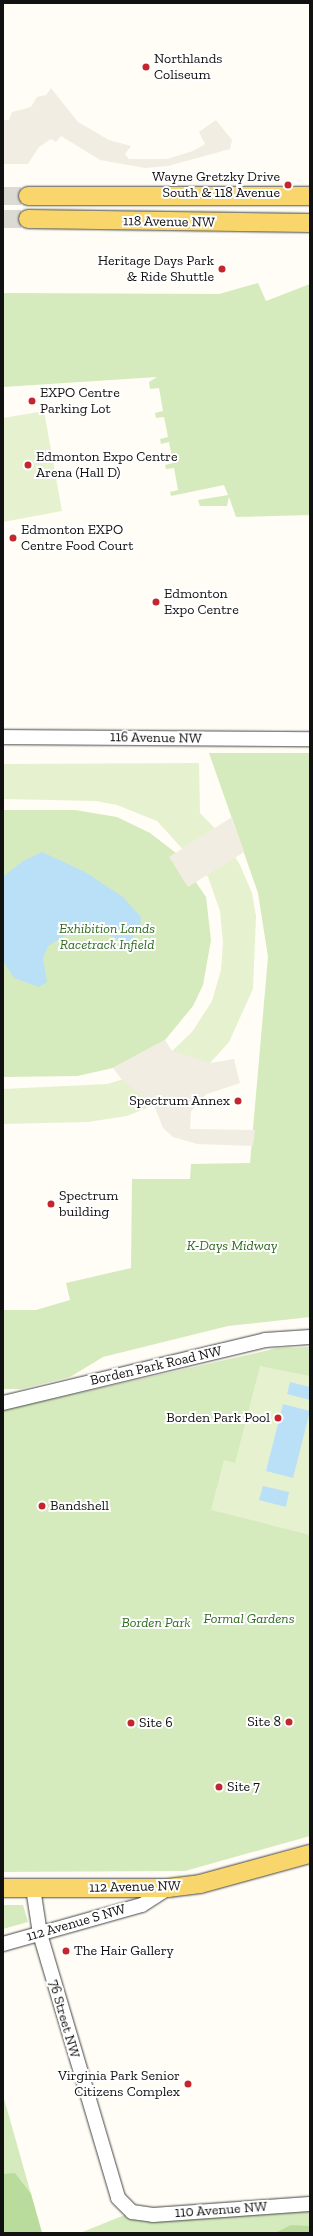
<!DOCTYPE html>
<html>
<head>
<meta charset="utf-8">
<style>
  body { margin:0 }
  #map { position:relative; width:313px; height:2236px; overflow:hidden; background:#fffdf5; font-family:"Zilla Slab",serif }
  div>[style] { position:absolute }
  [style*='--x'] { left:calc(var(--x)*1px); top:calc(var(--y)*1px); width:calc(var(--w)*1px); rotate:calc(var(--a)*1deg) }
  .green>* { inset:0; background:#d5ebbd }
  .forest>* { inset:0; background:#b9dc9c }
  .pitch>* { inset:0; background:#e6f2cf }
  .plaza>* { inset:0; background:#f1ede2 }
  .water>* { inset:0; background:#b9e0f7 }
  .major-tunnel>* { height:18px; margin-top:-9px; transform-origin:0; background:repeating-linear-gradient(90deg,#dbdad3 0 18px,transparent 0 27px) }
  .roads { filter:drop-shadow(0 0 1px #444) drop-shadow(0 0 1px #444) }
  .minor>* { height:14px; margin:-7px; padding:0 7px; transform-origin:7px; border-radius:7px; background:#fff }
  .major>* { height:18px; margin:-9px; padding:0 9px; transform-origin:9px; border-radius:9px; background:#f9d66b }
  .dots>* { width:11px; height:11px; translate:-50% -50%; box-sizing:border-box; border:2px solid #fff; border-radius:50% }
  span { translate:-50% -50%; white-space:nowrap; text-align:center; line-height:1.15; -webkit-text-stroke:4px #fff; paint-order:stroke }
  .poi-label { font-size:14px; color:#111 }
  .left { translate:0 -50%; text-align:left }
  .right { translate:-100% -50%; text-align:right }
  .street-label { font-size:14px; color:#111 }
  .park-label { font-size:14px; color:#2f6b1f; font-style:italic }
  .frame { position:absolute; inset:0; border:4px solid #111; pointer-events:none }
</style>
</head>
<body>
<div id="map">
  <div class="green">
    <i style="clip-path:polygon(258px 283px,266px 301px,310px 284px,310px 515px,236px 517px,229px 497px,227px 506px,200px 506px,198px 500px,228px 495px,224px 485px,171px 496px,170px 492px,178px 490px,174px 468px,166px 469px,165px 465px,173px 463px,169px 442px,161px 444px,160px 439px,168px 437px,164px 417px,156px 418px,155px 413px,163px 411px,159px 388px,150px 389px,149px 382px,157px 377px,3px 387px,3px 293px,219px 294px)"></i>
    <i style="clip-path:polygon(209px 753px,310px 753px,310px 1317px,228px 1326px,103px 1357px,70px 1377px,21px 1389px,3px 1389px,3px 1310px,36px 1310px,70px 1300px,66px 1283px,131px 1268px,132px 1179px,190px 1179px,191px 1164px,250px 1163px,268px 957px,258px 893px)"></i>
    <i style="clip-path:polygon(3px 810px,75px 810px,117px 817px,150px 833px,176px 853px,206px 897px,211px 940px,203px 985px,193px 1006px,165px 1040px,113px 1068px,77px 1076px,3px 1077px)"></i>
    <i style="clip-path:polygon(310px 1347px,310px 1836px,185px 1871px,3px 1872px,3px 1410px,278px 1348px)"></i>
    <i style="clip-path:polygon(3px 1905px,23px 1905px,28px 1922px,3px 1929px)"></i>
    <i style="clip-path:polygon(3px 2095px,31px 2194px,42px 2233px,3px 2233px)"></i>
    <i style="clip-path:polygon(310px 2204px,310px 2233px,80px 2233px,132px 2212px)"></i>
  </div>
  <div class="forest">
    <i style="clip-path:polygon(15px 2173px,31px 2194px,42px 2233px,3px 2233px,3px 2174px)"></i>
    <i style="clip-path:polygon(291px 2225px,310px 2226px,310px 2233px,275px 2233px)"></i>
  </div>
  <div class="pitch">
    <i style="clip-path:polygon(44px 411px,62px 511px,3px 522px,3px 418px)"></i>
    <i style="clip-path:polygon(199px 763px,200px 813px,224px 838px,240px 865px,252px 893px,256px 916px,253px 989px,229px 1042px,201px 1073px,164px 1101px,127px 1116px,88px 1122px,3px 1124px,3px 1089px,107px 1084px,127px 1078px,170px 1053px,192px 1032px,212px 1001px,221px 970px,223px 943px,220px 911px,208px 877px,157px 821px,117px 805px,96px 801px,3px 799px,3px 764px)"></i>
    <i style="clip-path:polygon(260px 1366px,310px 1376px,310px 1535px,211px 1510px,224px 1460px,235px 1463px)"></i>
  </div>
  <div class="plaza">
    <i style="clip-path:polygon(51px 88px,78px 122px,109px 140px,131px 146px,125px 154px,129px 159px,167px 159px,193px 151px,205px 144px,199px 132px,216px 120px,232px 140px,230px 149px,168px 166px,145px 168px,100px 160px,61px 136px,56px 142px,51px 139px,39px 147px,28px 164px,3px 164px,3px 120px,9px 120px,12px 112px,31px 107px,37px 97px,46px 95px)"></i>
    <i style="clip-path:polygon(232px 817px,244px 852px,188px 887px,169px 857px)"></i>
    <i style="clip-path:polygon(165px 1040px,172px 1051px,210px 1063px,234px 1059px,240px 1083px,207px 1094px,198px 1102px,191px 1112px,190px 1129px,255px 1130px,253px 1146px,197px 1144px,173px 1137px,163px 1128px,154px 1105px,122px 1080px,113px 1068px)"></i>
  </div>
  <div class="water">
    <i style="clip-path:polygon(42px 852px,85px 872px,123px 897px,141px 917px,140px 931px,125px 944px,103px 931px,86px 929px,64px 936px,48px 946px,43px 959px,47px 982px,39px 987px,14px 978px,3px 961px,3px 877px,23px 861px)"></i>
    <i style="clip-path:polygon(290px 1382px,310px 1387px,310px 1400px,287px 1394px)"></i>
    <i style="clip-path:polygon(283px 1404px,310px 1411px,293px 1478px,266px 1471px)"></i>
    <i style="clip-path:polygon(263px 1486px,289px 1492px,286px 1507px,259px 1500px)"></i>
  </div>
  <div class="major-tunnel">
    <i style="--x:3;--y:196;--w:25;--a:0"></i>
    <i style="--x:3;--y:219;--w:25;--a:0"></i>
  </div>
  <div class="roads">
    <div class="minor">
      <i style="--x:3;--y:737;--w:307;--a:0.4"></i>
      <i style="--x:3;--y:1403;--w:269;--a:-13.5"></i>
      <i style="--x:265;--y:1340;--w:45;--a:-3.8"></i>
      <i style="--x:33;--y:1888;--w:47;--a:81.3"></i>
      <i style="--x:40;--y:1934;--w:275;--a:73.5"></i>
      <i style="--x:118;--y:2198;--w:20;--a:45"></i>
      <i style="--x:132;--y:2212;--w:21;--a:8"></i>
      <i style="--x:153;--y:2215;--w:157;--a:-4"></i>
      <i style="--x:3;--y:1944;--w:144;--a:-15.7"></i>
      <i style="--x:142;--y:1905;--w:31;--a:-33"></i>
    </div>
    <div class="major">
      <i style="--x:28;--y:196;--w:282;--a:0"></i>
      <i style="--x:28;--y:219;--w:282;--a:0.8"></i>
      <i style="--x:3;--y:1888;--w:165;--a:0"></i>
      <i style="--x:168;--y:1888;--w:32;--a:-7"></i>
      <i style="--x:200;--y:1884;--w:114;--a:-15.3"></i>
    </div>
  </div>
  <div class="dots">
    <i style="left:146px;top:67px;background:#c4262e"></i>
    <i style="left:288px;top:185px;background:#c4262e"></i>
    <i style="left:222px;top:269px;background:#c4262e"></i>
    <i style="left:32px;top:401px;background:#c4262e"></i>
    <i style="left:28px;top:465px;background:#c4262e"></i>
    <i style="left:13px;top:538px;background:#c4262e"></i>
    <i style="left:156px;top:602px;background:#c4262e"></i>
    <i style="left:238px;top:1101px;background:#c4262e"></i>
    <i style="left:51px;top:1204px;background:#c4262e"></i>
    <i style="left:278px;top:1418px;background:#c4262e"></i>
    <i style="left:42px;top:1506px;background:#c4262e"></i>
    <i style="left:289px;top:1722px;background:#c4262e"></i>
    <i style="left:131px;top:1723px;background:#c4262e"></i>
    <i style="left:219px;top:1787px;background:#c4262e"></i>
    <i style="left:66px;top:1951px;background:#c4262e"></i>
    <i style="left:188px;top:2084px;background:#c4262e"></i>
  </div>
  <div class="poi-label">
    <span class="left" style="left:154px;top:67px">Northlands<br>Coliseum</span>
    <span class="right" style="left:280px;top:185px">Wayne Gretzky Drive<br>South &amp; 118 Avenue</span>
    <span class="right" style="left:214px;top:269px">Heritage Days Park<br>&amp; Ride Shuttle</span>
    <span class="left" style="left:40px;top:401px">EXPO Centre<br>Parking Lot</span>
    <span class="left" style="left:36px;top:465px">Edmonton Expo Centre<br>Arena (Hall D)</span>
    <span class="left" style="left:21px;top:538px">Edmonton EXPO<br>Centre Food Court</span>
    <span class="left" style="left:164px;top:602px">Edmonton<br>Expo Centre</span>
    <span class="right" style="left:230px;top:1101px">Spectrum Annex</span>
    <span class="left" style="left:59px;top:1204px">Spectrum<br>building</span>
    <span class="right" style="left:270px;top:1418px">Borden Park Pool</span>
    <span class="left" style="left:50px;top:1506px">Bandshell</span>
    <span class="right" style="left:281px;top:1722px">Site 8</span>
    <span class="left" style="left:139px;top:1723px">Site 6</span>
    <span class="left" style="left:227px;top:1787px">Site 7</span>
    <span class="left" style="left:74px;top:1951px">The Hair Gallery</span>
    <span class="right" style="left:180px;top:2084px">Virginia Park Senior<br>Citizens Complex</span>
  </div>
  <div class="street-label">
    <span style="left:169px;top:222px;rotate:1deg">118 Avenue NW</span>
    <span style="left:156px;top:738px;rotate:1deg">116 Avenue NW</span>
    <span style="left:156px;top:1366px;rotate:-13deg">Borden Park Road NW</span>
    <span style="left:135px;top:1887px;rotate:-1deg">112 Avenue NW</span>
    <span style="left:76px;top:1923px;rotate:-16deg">112 Avenue S NW</span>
    <span style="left:64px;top:2019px;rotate:74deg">76 Street NW</span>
    <span style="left:221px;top:2210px;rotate:-4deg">110 Avenue NW</span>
  </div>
  <div class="park-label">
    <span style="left:107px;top:937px">Exhibition Lands<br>Racetrack Infield</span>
    <span style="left:232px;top:1246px">K-Days Midway</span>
    <span style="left:249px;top:1619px">Formal Gardens</span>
    <span style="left:156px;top:1623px">Borden Park</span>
  </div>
  <div class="frame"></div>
</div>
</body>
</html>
